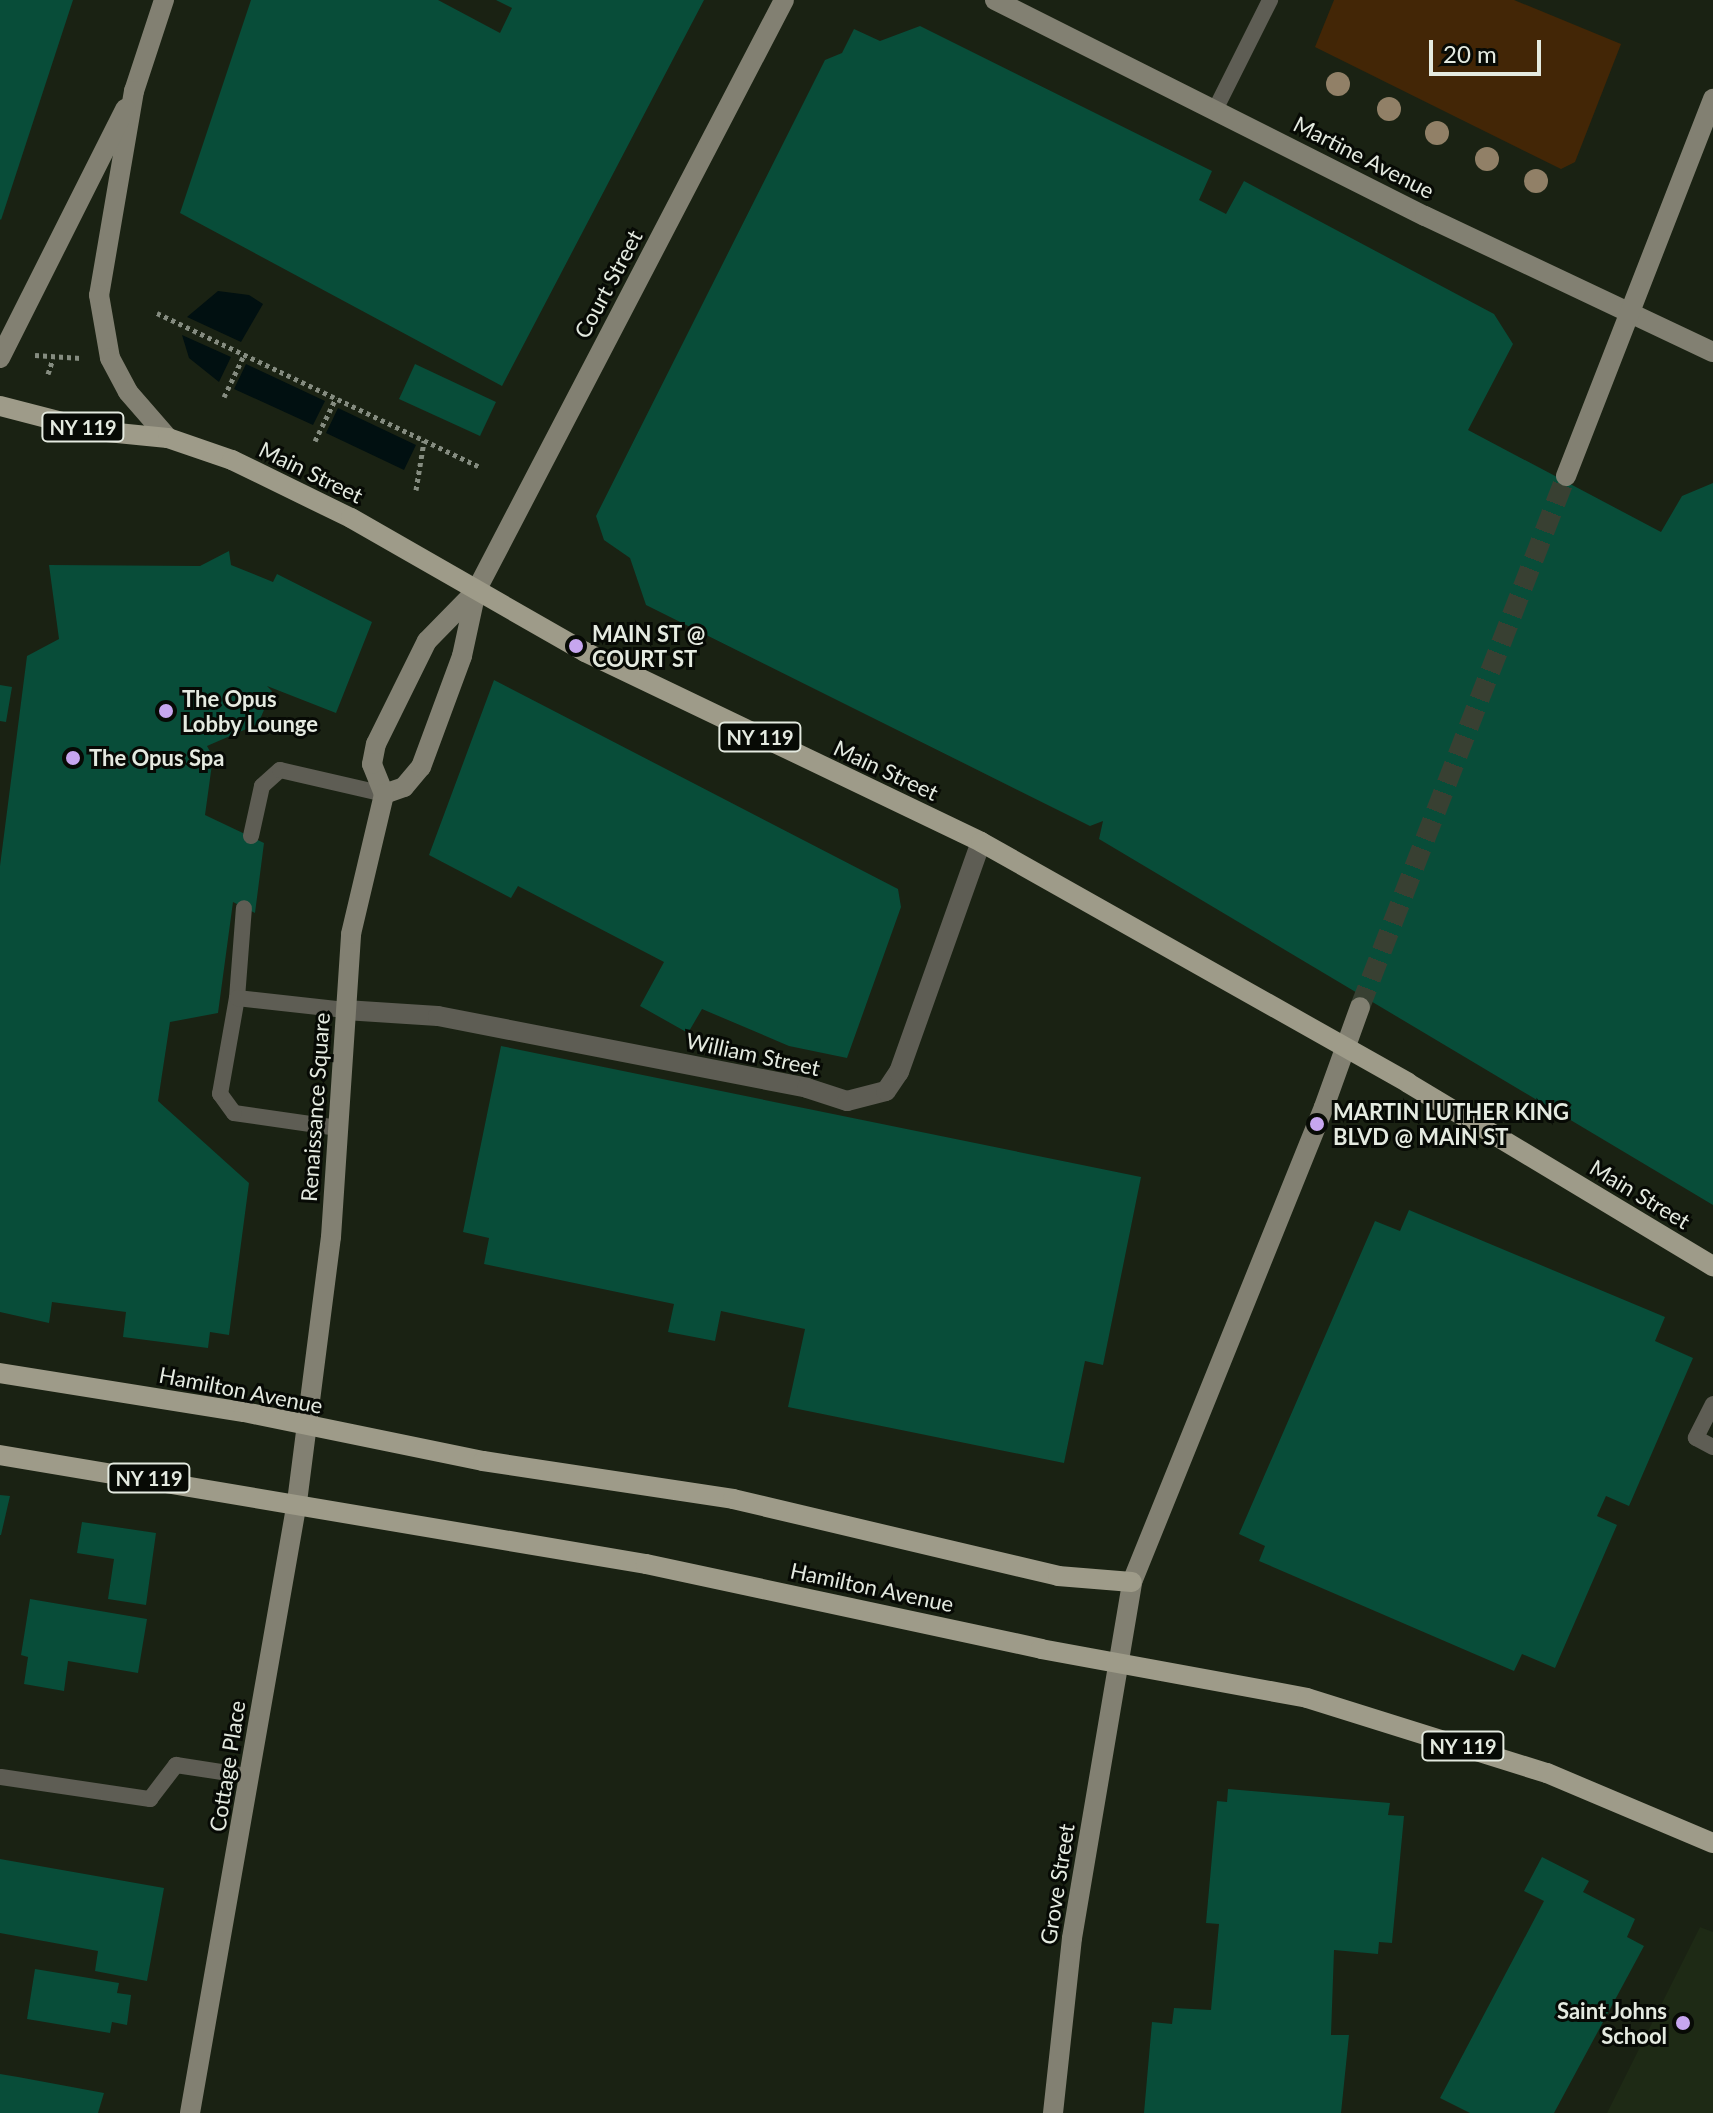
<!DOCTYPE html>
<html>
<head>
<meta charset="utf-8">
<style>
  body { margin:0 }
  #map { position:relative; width:1713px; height:2113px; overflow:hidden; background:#1a2213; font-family:Lato,sans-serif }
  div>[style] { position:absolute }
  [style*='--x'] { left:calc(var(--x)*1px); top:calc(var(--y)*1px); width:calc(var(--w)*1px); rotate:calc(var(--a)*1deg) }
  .built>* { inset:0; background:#1e2a15 }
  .green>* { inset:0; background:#432606 }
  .water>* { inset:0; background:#011011 }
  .building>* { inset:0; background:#084d39 }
  .secondary-tunnel>* { height:20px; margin-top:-10px; transform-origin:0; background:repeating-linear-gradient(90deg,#384032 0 20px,transparent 0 30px) }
  .path>* { height:5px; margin-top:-2.5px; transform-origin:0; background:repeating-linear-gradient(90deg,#858c80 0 4px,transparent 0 8px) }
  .lane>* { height:16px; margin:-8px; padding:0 8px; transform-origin:8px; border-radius:8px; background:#5e5d54 }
  .street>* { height:20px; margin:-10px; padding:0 10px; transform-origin:10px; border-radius:10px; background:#5e5d54 }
  .secondary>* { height:20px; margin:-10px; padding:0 10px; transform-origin:10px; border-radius:10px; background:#828072 }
  .primary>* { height:20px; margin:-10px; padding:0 10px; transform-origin:10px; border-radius:10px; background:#9e9b89 }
  .trees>* { width:24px; height:24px; margin:-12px; border-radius:50%; background:#918067 }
  .dots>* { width:22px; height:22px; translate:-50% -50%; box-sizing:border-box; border:4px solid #070a05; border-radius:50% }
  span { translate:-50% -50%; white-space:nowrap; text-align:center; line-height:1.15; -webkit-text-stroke:6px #070a05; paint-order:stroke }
  .shield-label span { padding:2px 6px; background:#070a05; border:2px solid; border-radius:6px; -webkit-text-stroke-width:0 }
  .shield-label { font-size:20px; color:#e4eae0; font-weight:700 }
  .street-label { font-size:22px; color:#e4eae0 }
  .poi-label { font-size:22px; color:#e4eae0; font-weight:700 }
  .left { translate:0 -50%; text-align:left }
  .right { translate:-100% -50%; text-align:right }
  .scale { position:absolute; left:1429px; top:40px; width:112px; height:36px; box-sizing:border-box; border:4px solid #e4eae0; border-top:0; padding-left:10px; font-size:24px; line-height:28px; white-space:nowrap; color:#e4eae0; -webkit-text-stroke:6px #070a05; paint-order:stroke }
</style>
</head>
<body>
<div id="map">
  <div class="built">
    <i style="clip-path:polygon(1700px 1927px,1713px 1932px,1713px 2113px,1607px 2113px)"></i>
  </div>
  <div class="green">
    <i style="clip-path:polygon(1334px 0,1514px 0,1621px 44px,1575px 162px,1561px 169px,1315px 47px)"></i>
  </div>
  <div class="water">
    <i style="clip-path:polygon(218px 291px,249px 295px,263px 304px,241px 342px,187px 317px)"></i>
    <i style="clip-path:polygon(182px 335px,231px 357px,219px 382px,189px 358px)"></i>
    <i style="clip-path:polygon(246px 364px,325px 401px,313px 425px,234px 389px)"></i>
    <i style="clip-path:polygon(338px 408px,416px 445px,404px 470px,326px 433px)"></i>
  </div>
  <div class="building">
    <i style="clip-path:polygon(0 0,73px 0,1px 220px,0 219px)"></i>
    <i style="clip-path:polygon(251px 0,438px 0,500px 33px,512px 8px,496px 0,704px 0,502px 386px,180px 213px)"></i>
    <i style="clip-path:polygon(920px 26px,1212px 171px,1199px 200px,1226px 214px,1244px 181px,1494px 314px,1513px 344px,1468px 430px,1661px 532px,1682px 496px,1713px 483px,1713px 1205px,1099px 839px,1103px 821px,1090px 826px,646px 605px,630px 558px,604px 540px,596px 516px,825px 60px,842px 53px,854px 29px,880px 41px)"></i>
    <i style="clip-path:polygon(415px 364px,496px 402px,480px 436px,399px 399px)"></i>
    <i style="clip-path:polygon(229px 551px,231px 565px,273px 582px,277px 574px,372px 622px,336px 713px,267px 686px,272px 691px,258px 724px,207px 746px,213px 757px,205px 815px,264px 843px,255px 913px,233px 902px,218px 1013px,170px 1022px,158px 1101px,249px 1183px,229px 1335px,210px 1332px,208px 1348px,123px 1337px,126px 1312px,52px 1302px,49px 1323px,0 1312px,0 866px,27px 656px,59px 639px,49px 565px,200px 566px)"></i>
    <i style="clip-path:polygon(494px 680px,898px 889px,901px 907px,847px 1058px,789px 1046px,702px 1009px,688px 1033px,640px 1006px,664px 962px,518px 886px,511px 898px,429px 855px)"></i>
    <i style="clip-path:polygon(0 685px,12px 687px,6px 722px,0 721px)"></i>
    <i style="clip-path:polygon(501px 1046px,1141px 1177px,1103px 1365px,1085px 1361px,1064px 1463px,788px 1407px,805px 1329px,721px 1311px,715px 1341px,668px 1332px,674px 1304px,484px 1264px,489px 1238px,463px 1232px)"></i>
    <i style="clip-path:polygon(1409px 1210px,1665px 1317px,1655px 1341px,1693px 1358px,1629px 1506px,1606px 1496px,1597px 1516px,1617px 1525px,1555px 1668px,1522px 1654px,1514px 1671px,1259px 1561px,1265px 1546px,1239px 1534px,1375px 1221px,1400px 1231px)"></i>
    <i style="clip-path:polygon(0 1495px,10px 1496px,1px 1535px,0 1535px)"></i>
    <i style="clip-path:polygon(82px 1522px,156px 1533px,146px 1605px,108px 1599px,114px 1559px,77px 1553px)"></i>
    <i style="clip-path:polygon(30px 1599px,147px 1619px,138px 1673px,68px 1661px,64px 1691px,24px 1684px,28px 1657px,21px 1655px)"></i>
    <i style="clip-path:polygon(1228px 1789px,1390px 1803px,1388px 1815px,1404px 1816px,1392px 1943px,1379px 1942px,1378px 1954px,1334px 1950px,1331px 2035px,1349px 2035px,1341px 2113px,1144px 2113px,1152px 2022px,1172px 2024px,1174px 2008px,1211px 2010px,1219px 1924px,1206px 1923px,1217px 1801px,1227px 1802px)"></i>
    <i style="clip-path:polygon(1542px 1857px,1589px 1881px,1583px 1892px,1635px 1919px,1627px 1937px,1644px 1946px,1554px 2113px,1470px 2113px,1440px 2098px,1544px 1901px,1524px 1891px)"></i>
    <i style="clip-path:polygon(0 1859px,164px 1888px,147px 1981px,95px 1971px,98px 1951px,0 1933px)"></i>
    <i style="clip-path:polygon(35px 1969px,119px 1983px,117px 1993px,131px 1995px,127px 2025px,112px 2022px,110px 2033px,27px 2019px)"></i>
    <i style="clip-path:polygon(0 2074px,18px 2077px,104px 2093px,98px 2113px,0 2113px)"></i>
  </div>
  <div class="secondary-tunnel">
    <i style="--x:1360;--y:1007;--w:570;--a:-68.8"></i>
  </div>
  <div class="path">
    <i style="--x:157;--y:313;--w:356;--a:25.5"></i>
    <i style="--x:35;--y:355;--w:46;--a:3.7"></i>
    <i style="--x:48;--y:374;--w:16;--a:-72"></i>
    <i style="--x:224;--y:397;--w:47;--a:-64.5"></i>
    <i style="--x:315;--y:441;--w:48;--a:-64"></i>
    <i style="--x:416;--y:490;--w:50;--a:-80.7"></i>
  </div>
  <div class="lane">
    <i style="--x:1216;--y:108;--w:121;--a:-63.4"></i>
    <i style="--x:251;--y:836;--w:51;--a:-77.6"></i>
    <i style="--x:262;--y:786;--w:24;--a:-42"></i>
    <i style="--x:280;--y:770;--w:107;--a:13"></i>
    <i style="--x:237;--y:998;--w:90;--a:-85.6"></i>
    <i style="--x:338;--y:1128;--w:105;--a:-171.8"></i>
    <i style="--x:234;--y:1113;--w:24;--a:-126"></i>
    <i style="--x:220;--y:1094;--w:97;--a:-80"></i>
    <i style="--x:237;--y:998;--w:109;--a:6.3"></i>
    <i style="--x:1713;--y:1404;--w:38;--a:117"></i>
    <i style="--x:1696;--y:1438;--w:19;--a:28"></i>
    <i style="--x:1;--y:1777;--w:151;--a:8.4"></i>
    <i style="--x:150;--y:1799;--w:43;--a:-52.6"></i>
    <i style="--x:176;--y:1765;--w:73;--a:8.7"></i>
  </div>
  <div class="street">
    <i style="--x:345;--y:1010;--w:93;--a:3.7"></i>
    <i style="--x:438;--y:1016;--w:376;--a:11"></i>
    <i style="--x:807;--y:1088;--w:42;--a:18"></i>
    <i style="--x:847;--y:1101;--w:40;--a:-14.4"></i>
    <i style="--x:886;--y:1091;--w:23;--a:-56"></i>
    <i style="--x:899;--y:1072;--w:244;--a:-70.4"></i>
  </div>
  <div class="secondary">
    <i style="--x:164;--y:0;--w:96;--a:108.2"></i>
    <i style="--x:134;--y:91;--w:207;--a:99.7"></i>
    <i style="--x:99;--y:295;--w:64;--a:80.1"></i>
    <i style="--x:110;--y:358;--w:38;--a:62"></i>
    <i style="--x:128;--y:392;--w:61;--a:49"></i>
    <i style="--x:995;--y:0;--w:481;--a:26.7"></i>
    <i style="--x:1425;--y:216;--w:318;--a:25.3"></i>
    <i style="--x:0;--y:358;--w:279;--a:-63.3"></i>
    <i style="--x:1566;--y:476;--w:405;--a:-68.7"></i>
    <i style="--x:384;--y:794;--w:21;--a:-19"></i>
    <i style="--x:404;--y:787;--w:26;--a:-50"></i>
    <i style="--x:421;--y:767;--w:118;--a:-69.7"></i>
    <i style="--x:462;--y:656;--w:66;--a:-77.8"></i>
    <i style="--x:476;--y:591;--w:666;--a:-62.47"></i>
    <i style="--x:384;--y:794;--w:32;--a:-112"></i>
    <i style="--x:372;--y:764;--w:20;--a:-79"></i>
    <i style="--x:376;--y:744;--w:115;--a:-63.7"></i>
    <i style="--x:427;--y:641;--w:70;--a:-45.6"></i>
    <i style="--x:190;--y:2113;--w:620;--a:-80.07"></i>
    <i style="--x:297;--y:1502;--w:267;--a:-82.7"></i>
    <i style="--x:331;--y:1237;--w:304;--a:-86.2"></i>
    <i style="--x:351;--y:934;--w:144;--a:-76.7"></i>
    <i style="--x:1053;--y:2113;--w:176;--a:-83.8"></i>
    <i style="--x:1072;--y:1938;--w:361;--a:-80.4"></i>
    <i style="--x:1132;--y:1582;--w:512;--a:-67.99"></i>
    <i style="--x:1324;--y:1107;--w:106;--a:-70.2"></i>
  </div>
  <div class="primary">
    <i style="--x:0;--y:406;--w:100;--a:14.5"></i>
    <i style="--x:97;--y:431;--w:71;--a:5.6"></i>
    <i style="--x:168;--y:438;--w:68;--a:19"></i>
    <i style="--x:232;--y:460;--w:132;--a:26"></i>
    <i style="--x:351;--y:518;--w:270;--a:29.8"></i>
    <i style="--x:585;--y:652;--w:439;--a:25.6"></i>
    <i style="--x:981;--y:842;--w:490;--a:29.4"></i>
    <i style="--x:1408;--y:1083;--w:356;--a:31"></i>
    <i style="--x:0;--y:1373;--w:247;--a:9.1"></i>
    <i style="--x:244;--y:1412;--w:244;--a:11.6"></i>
    <i style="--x:483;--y:1461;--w:253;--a:8.6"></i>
    <i style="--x:733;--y:1499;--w:334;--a:13.3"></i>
    <i style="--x:1058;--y:1576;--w:74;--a:4.6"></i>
    <i style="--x:0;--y:1455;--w:655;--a:9.58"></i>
    <i style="--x:646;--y:1564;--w:404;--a:12.1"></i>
    <i style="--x:1041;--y:1649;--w:270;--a:10.4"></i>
    <i style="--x:1307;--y:1698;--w:251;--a:17.4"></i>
    <i style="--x:1547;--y:1773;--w:180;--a:22.9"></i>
  </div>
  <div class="trees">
    <i style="left:1338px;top:84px"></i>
    <i style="left:1389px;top:109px"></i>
    <i style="left:1437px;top:133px"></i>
    <i style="left:1487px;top:159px"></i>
    <i style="left:1536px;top:181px"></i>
  </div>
  <div class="dots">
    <i style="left:576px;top:646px;background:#c7a6ef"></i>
    <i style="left:166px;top:711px;background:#c7a6ef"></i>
    <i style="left:73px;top:758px;background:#c7a6ef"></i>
    <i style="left:1317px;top:1124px;background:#c7a6ef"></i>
    <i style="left:1683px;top:2023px;background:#c7a6ef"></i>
  </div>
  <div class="shield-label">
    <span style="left:83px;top:427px">NY 119</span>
    <span style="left:760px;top:737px">NY 119</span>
    <span style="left:149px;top:1478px">NY 119</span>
    <span style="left:1463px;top:1746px">NY 119</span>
  </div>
  <div class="street-label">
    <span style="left:1364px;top:157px;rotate:27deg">Martine Avenue</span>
    <span style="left:608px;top:284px;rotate:-62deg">Court Street</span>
    <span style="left:311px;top:472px;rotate:26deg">Main Street</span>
    <span style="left:886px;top:770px;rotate:25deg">Main Street</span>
    <span style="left:753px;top:1054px;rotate:12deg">William Street</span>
    <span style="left:315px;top:1107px;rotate:-86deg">Renaissance Square</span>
    <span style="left:1640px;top:1194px;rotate:31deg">Main Street</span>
    <span style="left:241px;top:1390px;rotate:11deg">Hamilton Avenue</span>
    <span style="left:872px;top:1587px;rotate:12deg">Hamilton Avenue</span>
    <span style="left:227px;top:1766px;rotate:-81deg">Cottage Place</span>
    <span style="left:1057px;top:1884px;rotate:-81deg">Grove Street</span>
  </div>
  <div class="poi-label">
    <span class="left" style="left:592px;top:646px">MAIN ST @<br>COURT ST</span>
    <span class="left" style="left:182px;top:711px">The Opus<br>Lobby Lounge</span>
    <span class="left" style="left:89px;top:758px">The Opus Spa</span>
    <span class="left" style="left:1333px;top:1124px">MARTIN LUTHER KING<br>BLVD @ MAIN ST</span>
    <span class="right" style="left:1667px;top:2023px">Saint Johns<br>School</span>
  </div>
  <div class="scale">20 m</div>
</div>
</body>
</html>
